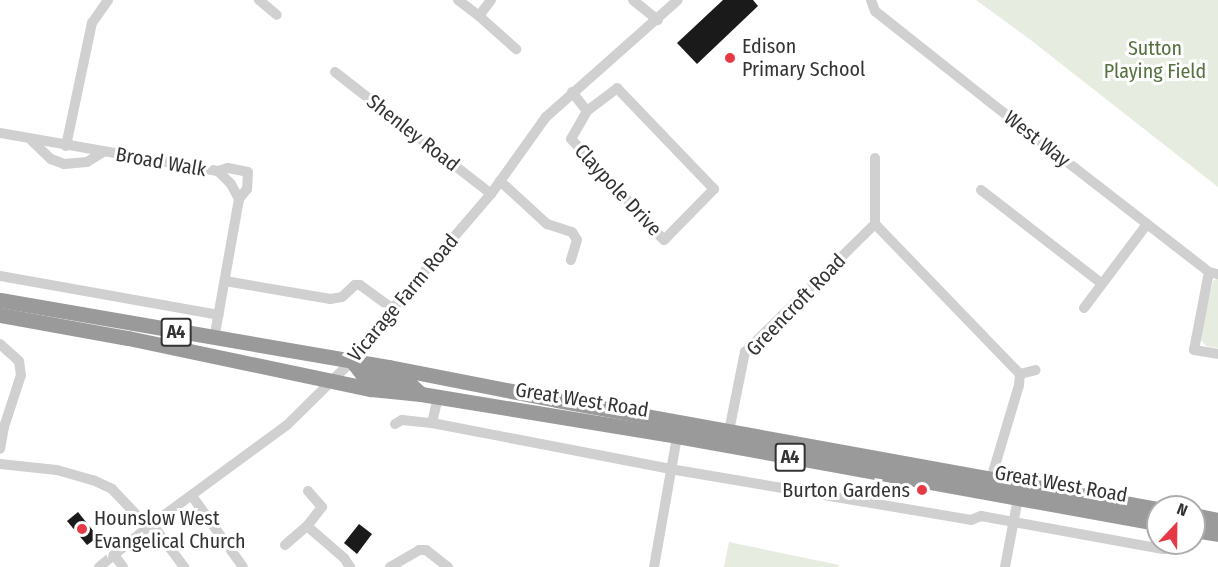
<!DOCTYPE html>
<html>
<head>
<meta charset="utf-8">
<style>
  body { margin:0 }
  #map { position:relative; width:1218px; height:567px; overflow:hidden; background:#fff; font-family:"Fira Sans Condensed",sans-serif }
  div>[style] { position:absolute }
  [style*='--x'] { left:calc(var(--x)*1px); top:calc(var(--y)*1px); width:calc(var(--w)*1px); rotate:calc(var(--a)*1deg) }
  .green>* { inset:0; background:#e6ecdf }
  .building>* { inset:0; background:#1a1a1a }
  .minor>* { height:10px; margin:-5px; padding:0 5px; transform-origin:5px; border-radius:5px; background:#d0d0d0 }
  .highway>* { height:15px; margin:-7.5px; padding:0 7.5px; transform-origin:7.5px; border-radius:7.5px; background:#9a9a9a }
  .dots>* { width:16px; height:16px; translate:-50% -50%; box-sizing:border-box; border:3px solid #fff; border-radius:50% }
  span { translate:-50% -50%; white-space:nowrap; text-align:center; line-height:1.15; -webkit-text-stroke:6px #fff; paint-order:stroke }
  .shield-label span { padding:2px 4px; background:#fff; border:2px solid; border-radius:4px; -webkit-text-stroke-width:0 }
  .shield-label { font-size:18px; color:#333; font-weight:700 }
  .poi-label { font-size:20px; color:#333 }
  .left { translate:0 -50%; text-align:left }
  .right { translate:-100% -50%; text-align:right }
  .park-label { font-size:20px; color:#56703f }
  .street-label { font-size:20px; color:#333 }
  .north { position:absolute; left:1146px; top:495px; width:60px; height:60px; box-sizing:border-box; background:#fff; border:2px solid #adadad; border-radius:50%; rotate:22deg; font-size:16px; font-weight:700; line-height:24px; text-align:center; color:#333 }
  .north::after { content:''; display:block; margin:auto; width:21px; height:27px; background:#e63946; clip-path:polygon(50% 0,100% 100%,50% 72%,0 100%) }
</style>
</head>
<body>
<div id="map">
  <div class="green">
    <i style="clip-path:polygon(976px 0,1218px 0,1218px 187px,1032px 41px)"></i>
    <i style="clip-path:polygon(1218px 278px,1218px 348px,1206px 346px,1200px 339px,1213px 281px)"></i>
    <i style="clip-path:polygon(729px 542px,839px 565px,838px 567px,724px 567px)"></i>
  </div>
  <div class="building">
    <i style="clip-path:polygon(723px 0,753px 0,758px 6px,697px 64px,677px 43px)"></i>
    <i style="clip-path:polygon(78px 512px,98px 537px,87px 545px,67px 521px)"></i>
    <i style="clip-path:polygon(359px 524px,372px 534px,357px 554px,344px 543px)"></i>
  </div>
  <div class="minor">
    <i style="--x:259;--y:0;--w:23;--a:40"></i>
    <i style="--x:458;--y:0;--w:26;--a:37"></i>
    <i style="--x:491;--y:0;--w:20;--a:127"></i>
    <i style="--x:479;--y:16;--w:50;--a:41.7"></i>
    <i style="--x:633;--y:0;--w:32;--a:39"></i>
    <i style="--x:871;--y:0;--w:12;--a:70"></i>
    <i style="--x:875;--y:11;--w:142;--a:38.4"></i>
    <i style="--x:986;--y:99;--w:282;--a:37.8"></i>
    <i style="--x:1209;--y:272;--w:9;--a:13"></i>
    <i style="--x:335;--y:72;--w:198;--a:38"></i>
    <i style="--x:572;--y:92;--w:24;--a:52"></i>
    <i style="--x:587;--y:111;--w:38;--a:-37"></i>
    <i style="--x:617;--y:88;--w:140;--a:46.2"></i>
    <i style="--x:714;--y:189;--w:71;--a:134.4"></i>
    <i style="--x:664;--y:240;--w:137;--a:-132.6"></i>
    <i style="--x:571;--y:139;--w:32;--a:-60"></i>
    <i style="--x:0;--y:133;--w:221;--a:9.9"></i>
    <i style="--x:218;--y:171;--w:18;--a:45"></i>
    <i style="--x:231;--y:184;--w:17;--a:62"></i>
    <i style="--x:239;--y:199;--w:142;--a:100.1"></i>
    <i style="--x:31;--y:140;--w:28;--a:44"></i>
    <i style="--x:51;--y:159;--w:14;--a:21"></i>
    <i style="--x:64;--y:164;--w:23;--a:-5"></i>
    <i style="--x:87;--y:162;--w:19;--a:-32"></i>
    <i style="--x:66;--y:146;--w:126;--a:-78.1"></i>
    <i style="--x:92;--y:23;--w:28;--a:-55"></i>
    <i style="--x:218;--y:171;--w:10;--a:-17"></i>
    <i style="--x:228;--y:168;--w:20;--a:11"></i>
    <i style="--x:248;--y:172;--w:17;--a:93"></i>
    <i style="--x:247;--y:189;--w:13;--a:129"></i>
    <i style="--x:500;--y:181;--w:64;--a:42.5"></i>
    <i style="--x:547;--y:224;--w:26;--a:18"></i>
    <i style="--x:572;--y:232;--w:9;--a:58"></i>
    <i style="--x:577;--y:240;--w:21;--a:107"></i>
    <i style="--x:981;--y:190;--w:152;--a:37.8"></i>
    <i style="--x:875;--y:224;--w:209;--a:46"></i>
    <i style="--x:1020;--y:374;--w:16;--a:-14"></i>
    <i style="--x:1209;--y:272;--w:79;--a:100.9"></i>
    <i style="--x:1194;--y:350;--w:24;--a:9"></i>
    <i style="--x:0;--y:276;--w:222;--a:10.1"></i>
    <i style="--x:225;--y:281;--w:107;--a:9.7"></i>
    <i style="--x:330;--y:299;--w:12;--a:-9"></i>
    <i style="--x:342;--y:297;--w:18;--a:-43"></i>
    <i style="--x:355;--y:285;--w:5;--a:0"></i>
    <i style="--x:360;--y:285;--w:39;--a:36"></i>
    <i style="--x:1084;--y:308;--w:105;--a:-53.1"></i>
    <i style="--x:0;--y:344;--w:25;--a:42"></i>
    <i style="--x:19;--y:361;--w:14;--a:82"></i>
    <i style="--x:21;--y:375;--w:55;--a:108.1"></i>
    <i style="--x:4;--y:427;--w:22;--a:100"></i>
    <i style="--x:432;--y:423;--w:27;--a:-77"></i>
    <i style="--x:395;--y:424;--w:8;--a:-30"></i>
    <i style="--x:402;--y:420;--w:30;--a:6"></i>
    <i style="--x:432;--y:423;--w:242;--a:10.9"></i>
    <i style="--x:670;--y:469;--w:305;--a:9.6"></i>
    <i style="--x:971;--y:520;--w:11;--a:-22"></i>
    <i style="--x:981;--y:516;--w:185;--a:10.3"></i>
    <i style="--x:1163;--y:549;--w:8;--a:-7"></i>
    <i style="--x:1171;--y:548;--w:5;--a:-68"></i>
    <i style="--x:729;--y:431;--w:81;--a:-78.6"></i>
    <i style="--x:745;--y:352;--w:182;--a:-44.6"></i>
    <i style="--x:875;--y:224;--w:66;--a:-90"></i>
    <i style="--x:0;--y:464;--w:57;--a:6"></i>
    <i style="--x:57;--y:470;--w:37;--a:16"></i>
    <i style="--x:93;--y:480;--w:21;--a:25"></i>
    <i style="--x:112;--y:489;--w:52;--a:46.5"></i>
    <i style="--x:991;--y:479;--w:98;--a:-73.4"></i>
    <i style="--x:1019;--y:385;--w:11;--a:-85"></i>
    <i style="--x:308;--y:491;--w:21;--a:49"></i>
    <i style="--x:322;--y:507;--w:24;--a:128"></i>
    <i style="--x:307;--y:526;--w:49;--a:40.9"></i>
    <i style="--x:344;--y:558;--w:11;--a:56"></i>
    <i style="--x:192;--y:496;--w:87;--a:54.3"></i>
    <i style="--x:152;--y:524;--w:54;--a:53.3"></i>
    <i style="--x:285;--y:545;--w:29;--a:-41"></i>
    <i style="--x:114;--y:555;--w:15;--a:53"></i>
    <i style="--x:99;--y:567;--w:63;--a:-39.2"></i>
    <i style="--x:148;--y:527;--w:172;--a:-36.3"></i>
    <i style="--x:287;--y:425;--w:91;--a:-44.6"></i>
    <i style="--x:352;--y:361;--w:32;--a:-55"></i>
    <i style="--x:370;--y:335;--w:186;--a:-49.4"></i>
    <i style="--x:491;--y:194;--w:95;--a:-54.5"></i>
    <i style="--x:546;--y:117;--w:176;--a:-41.6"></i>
    <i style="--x:390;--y:567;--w:34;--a:-30"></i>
    <i style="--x:419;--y:550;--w:7;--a:0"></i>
    <i style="--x:426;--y:550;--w:28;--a:38"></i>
    <i style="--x:654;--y:567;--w:133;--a:-80"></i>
    <i style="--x:1005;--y:567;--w:70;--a:-79.3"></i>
  </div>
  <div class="highway">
    <i style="--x:0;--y:300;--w:395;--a:9.8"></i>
    <i style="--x:389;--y:367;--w:171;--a:11.1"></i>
    <i style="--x:557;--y:400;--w:611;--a:10.28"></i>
    <i style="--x:0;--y:315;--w:130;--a:10.2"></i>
    <i style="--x:128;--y:338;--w:248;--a:11.9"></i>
    <i style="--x:371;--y:389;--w:50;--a:5.7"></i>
    <i style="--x:421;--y:394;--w:259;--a:9.3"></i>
    <i style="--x:677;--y:436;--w:489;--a:10.3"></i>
    <i style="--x:352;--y:361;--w:16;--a:52"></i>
    <i style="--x:362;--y:374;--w:48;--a:10.8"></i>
    <i style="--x:409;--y:383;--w:16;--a:43"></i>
    <i style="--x:1194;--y:515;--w:25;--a:12"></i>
    <i style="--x:1194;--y:530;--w:24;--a:9"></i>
  </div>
  <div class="dots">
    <i style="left:730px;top:58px;background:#e63946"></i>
    <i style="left:922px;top:490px;background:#e63946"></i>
    <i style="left:82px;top:529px;background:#e63946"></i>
  </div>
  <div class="shield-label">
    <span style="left:176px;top:332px">A4</span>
    <span style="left:790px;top:457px">A4</span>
  </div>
  <div class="poi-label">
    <span class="left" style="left:742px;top:58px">Edison<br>Primary School</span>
    <span class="right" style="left:910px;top:490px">Burton Gardens</span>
    <span class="left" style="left:94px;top:530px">Hounslow West<br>Evangelical Church</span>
  </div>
  <div class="park-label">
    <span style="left:1155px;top:60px">Sutton<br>Playing Field</span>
  </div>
  <div class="street-label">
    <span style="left:413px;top:133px;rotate:38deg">Shenley Road</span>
    <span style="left:1037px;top:139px;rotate:38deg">West Way</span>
    <span style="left:161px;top:162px;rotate:10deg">Broad Walk</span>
    <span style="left:618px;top:190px;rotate:47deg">Claypole Drive</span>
    <span style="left:403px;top:298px;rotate:-50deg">Vicarage Farm Road</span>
    <span style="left:796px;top:305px;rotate:-46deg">Greencroft Road</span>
    <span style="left:582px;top:400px;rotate:9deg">Great West Road</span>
    <span style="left:1061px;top:484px;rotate:10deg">Great West Road</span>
  </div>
  <div class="north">N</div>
</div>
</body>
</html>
